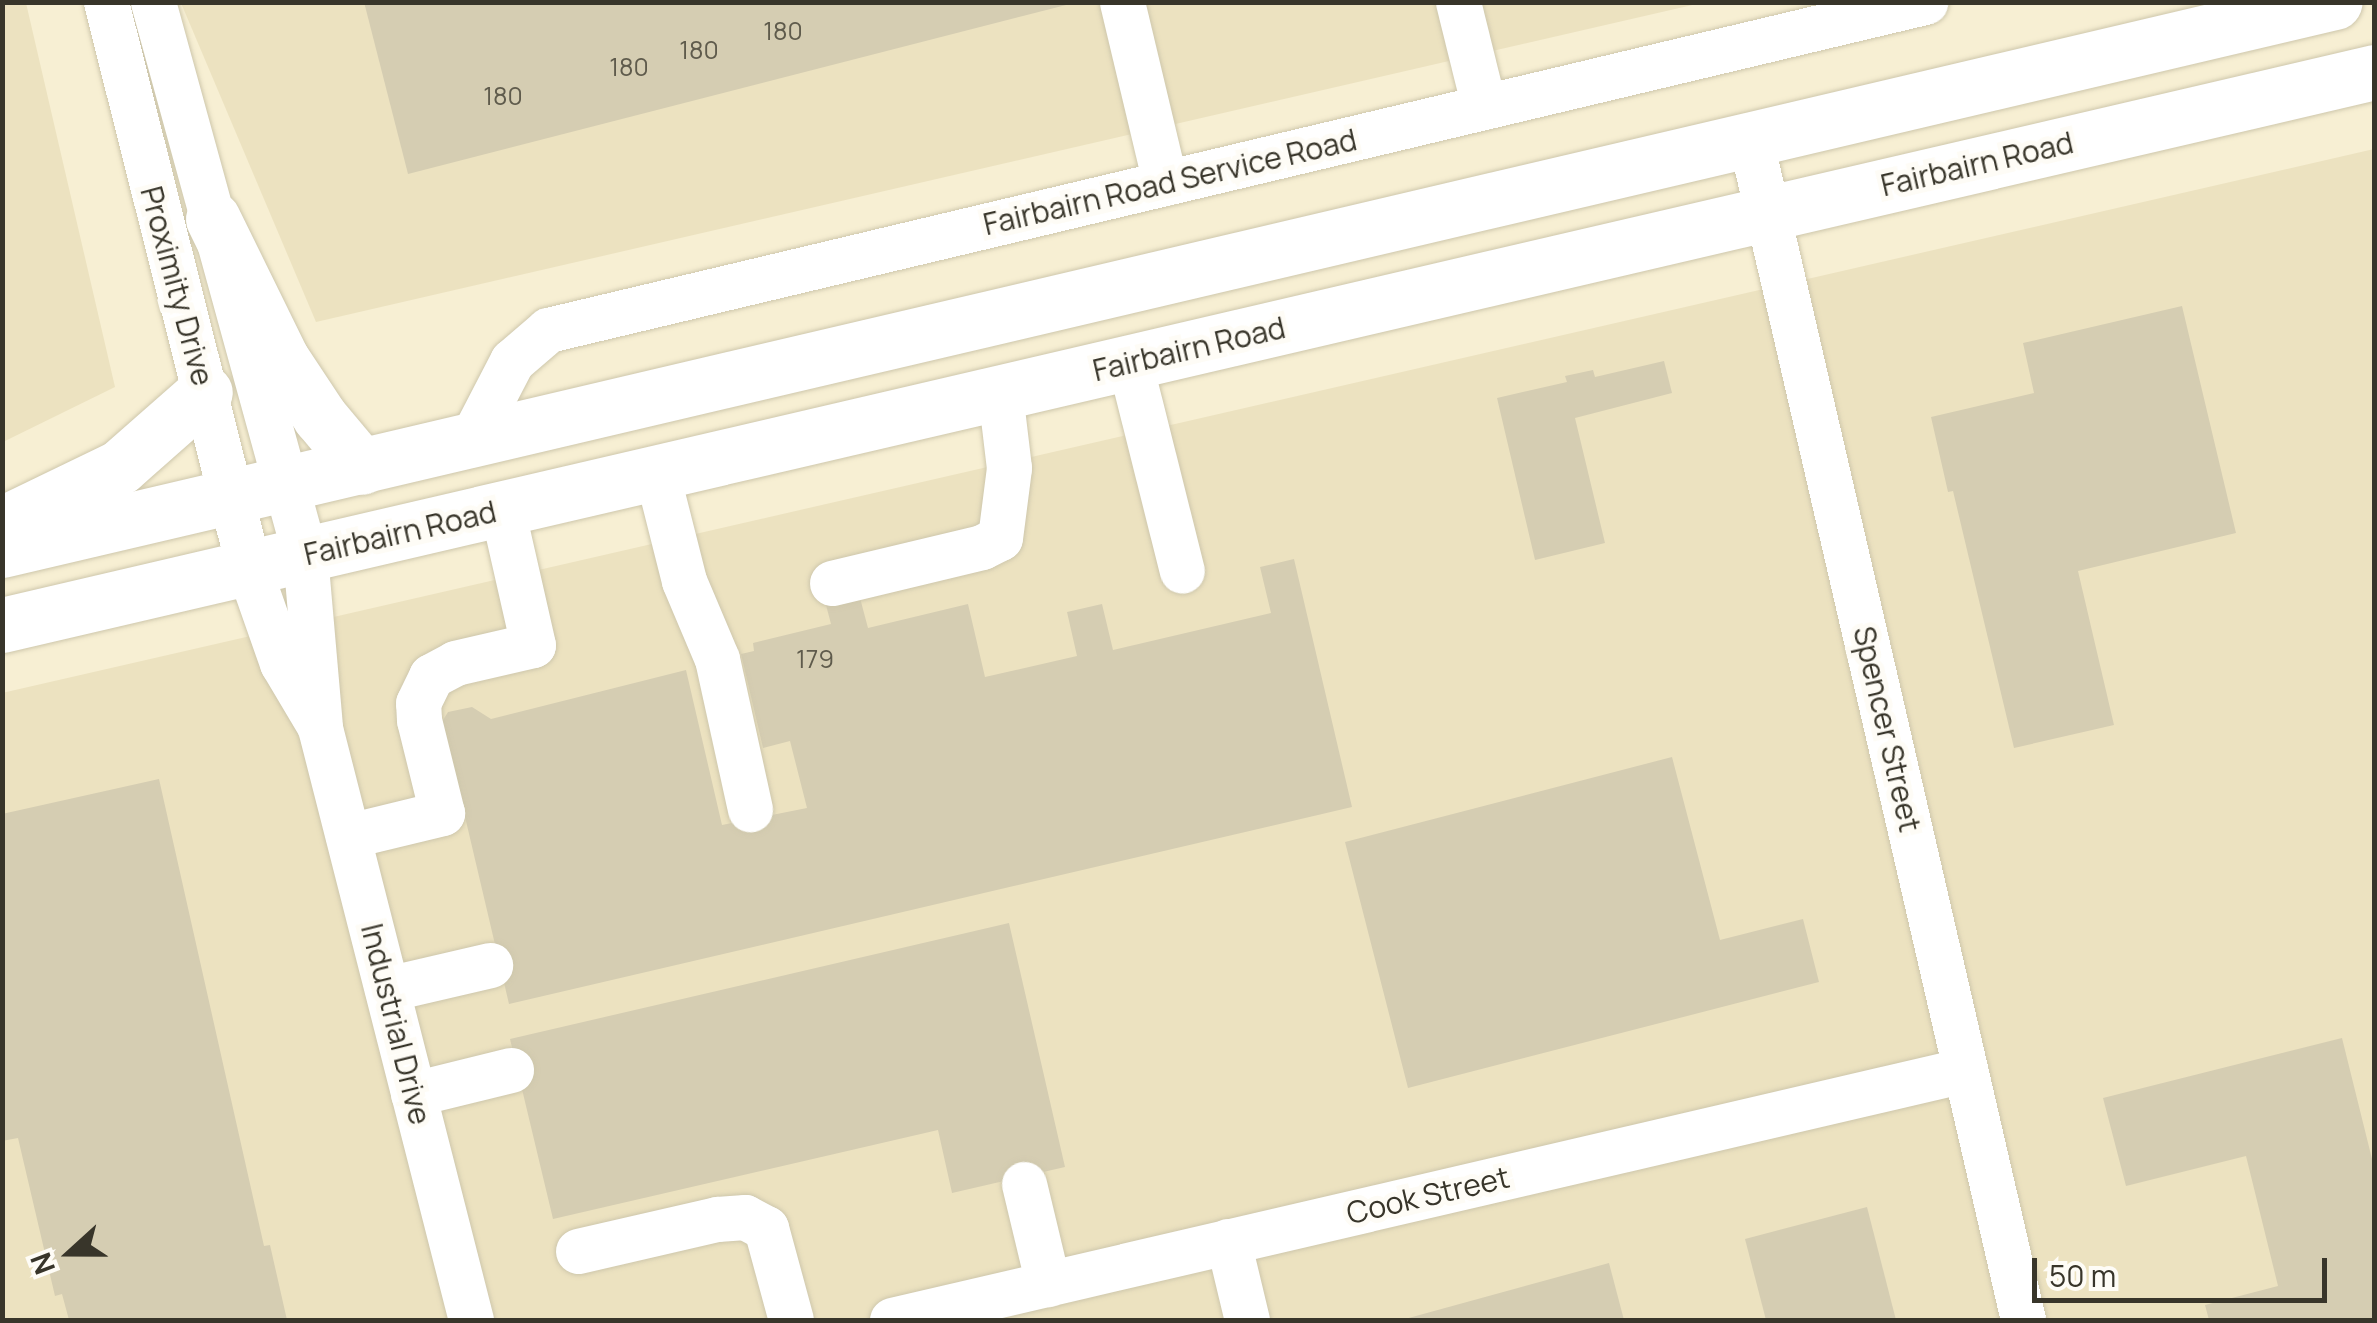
<!DOCTYPE html>
<html>
<head>
<meta charset="utf-8">
<style>
  body { margin:0 }
  #map { position:relative; width:2377px; height:1323px; overflow:hidden; background:#f7efd3; font-family:Manrope,sans-serif }
  div>[style] { position:absolute }
  [style*='--x'] { left:calc(var(--x)*1px); top:calc(var(--y)*1px); width:calc(var(--w)*1px); rotate:calc(var(--a)*1deg) }
  .built>* { inset:0; background:#ece2c0 }
  .building>* { inset:0; background:#d5cdb2 }
  .roads { filter:drop-shadow(0 0 2px #cec7ac) drop-shadow(0 0 2px #cec7ac) }
  .minor>* { height:45px; margin:-22.5px; padding:0 22.5px; transform-origin:22.5px; border-radius:22.5px; background:#fff }
  .major>* { height:55px; margin:-27.5px; padding:0 27.5px; transform-origin:27.5px; border-radius:27.5px; background:#fff }
  span { translate:-50% -50%; white-space:nowrap; text-align:center; line-height:1.15; -webkit-text-stroke:10px #fefcf6; paint-order:stroke }
  .number-label { font-size:25px; color:#5f5b4c }
  .number-label span { -webkit-text-stroke-width:0 }
  .street-label { font-size:30px; color:#38352a }
  .frame { position:absolute; inset:0; border:5px solid #38352a; pointer-events:none }
  .north { position:absolute; left:20px; top:1203px; width:100px; height:100px; -webkit-text-stroke:8px #fefcf6; paint-order:stroke; rotate:249deg; font-size:28px; font-weight:700; line-height:40px; text-align:center; color:#38352a }
  .north::after { content:''; display:block; margin:auto; width:35px; height:45px; background:#38352a; clip-path:polygon(50% 0,100% 100%,50% 72%,0 100%) }
  .scale { position:absolute; left:2032px; top:1258px; width:295px; height:45px; box-sizing:border-box; border:5px solid #38352a; border-top:0; padding-left:12px; font-size:30px; line-height:35px; white-space:nowrap; color:#38352a; -webkit-text-stroke:8px #fefcf6; paint-order:stroke }
</style>
</head>
<body>
<div id="map">
  <div class="built">
    <i style="clip-path:polygon(3px 2px,26px 3px,115px 387px,3px 442px)"></i>
    <i style="clip-path:polygon(181px 3px,1701px 3px,316px 322px)"></i>
    <i style="clip-path:polygon(2374px 149px,2374px 1320px,3px 1320px,2px 693px)"></i>
  </div>
  <div class="building">
    <i style="clip-path:polygon(364px 2px,1070px 2px,1070px 4px,408px 174px)"></i>
    <i style="clip-path:polygon(2182px 306px,2236px 533px,2078px 571px,2114px 725px,2014px 748px,1953px 491px,1948px 492px,1931px 417px,2034px 393px,2023px 343px)"></i>
    <i style="clip-path:polygon(1664px 361px,1672px 393px,1575px 418px,1605px 543px,1535px 560px,1497px 398px,1567px 382px,1565px 376px,1593px 370px,1595px 377px)"></i>
    <i style="clip-path:polygon(1294px 559px,1352px 807px,509px 1004px,454px 770px,437px 730px,448px 712px,472px 707px,491px 719px,686px 670px,722px 825px,807px 808px,790px 741px,763px 748px,741px 654px,754px 651px,753px 643px,831px 624px,826px 605px,860px 598px,868px 628px,968px 604px,985px 677px,1077px 656px,1067px 612px,1102px 604px,1113px 650px,1271px 613px,1260px 567px)"></i>
    <i style="clip-path:polygon(1672px 757px,1720px 940px,1803px 919px,1819px 982px,1408px 1088px,1345px 842px)"></i>
    <i style="clip-path:polygon(159px 779px,264px 1246px,270px 1245px,287px 1320px,69px 1320px,62px 1294px,55px 1296px,18px 1138px,2px 1141px,2px 814px)"></i>
    <i style="clip-path:polygon(1009px 923px,1065px 1167px,952px 1193px,938px 1130px,553px 1219px,510px 1039px)"></i>
    <i style="clip-path:polygon(2342px 1038px,2374px 1167px,2374px 1320px,2209px 1320px,2205px 1305px,2278px 1286px,2246px 1156px,2126px 1186px,2103px 1098px)"></i>
    <i style="clip-path:polygon(1867px 1207px,1896px 1320px,1766px 1320px,1745px 1239px)"></i>
    <i style="clip-path:polygon(1609px 1263px,1624px 1320px,1405px 1320px,1405px 1319px)"></i>
  </div>
  <div class="roads">
    <div class="minor">
      <i style="--x:106;--y:2;--w:585;--a:75.84"></i>
      <i style="--x:249;--y:569;--w:100;--a:70.7"></i>
      <i style="--x:282;--y:663;--w:69;--a:59.3"></i>
      <i style="--x:153;--y:2;--w:574;--a:74.63"></i>
      <i style="--x:305;--y:555;--w:174;--a:85"></i>
      <i style="--x:320;--y:728;--w:611;--a:75.69"></i>
      <i style="--x:1122;--y:2;--w:186;--a:76.6"></i>
      <i style="--x:1458;--y:2;--w:108;--a:76.1"></i>
      <i style="--x:1750;--y:138;--w:1213;--a:76.99"></i>
      <i style="--x:1130;--y:364;--w:213;--a:75.9"></i>
      <i style="--x:471;--y:440;--w:89;--a:-62.6"></i>
      <i style="--x:512;--y:361;--w:48;--a:-40.7"></i>
      <i style="--x:548;--y:330;--w:1416;--a:-13.4"></i>
      <i style="--x:657;--y:474;--w:110;--a:75.8"></i>
      <i style="--x:684;--y:581;--w:85;--a:67.1"></i>
      <i style="--x:717;--y:659;--w:154;--a:77.6"></i>
      <i style="--x:832;--y:583;--w:154;--a:-13.5"></i>
      <i style="--x:982;--y:547;--w:20;--a:-27"></i>
      <i style="--x:1000;--y:538;--w:71;--a:-82.7"></i>
      <i style="--x:1009;--y:468;--w:77;--a:-96.8"></i>
      <i style="--x:348;--y:836;--w:97;--a:-13.7"></i>
      <i style="--x:442;--y:813;--w:96;--a:-103.9"></i>
      <i style="--x:419;--y:720;--w:17;--a:-93"></i>
      <i style="--x:418;--y:703;--w:30;--a:-64"></i>
      <i style="--x:431;--y:676;--w:27;--a:-28"></i>
      <i style="--x:455;--y:663;--w:80;--a:-13"></i>
      <i style="--x:533;--y:645;--w:139;--a:-102.8"></i>
      <i style="--x:387;--y:989;--w:106;--a:-13.1"></i>
      <i style="--x:413;--y:1094;--w:101;--a:-13.8"></i>
      <i style="--x:1024;--y:1184;--w:103;--a:76.5"></i>
      <i style="--x:1228;--y:1241;--w:81;--a:76.5"></i>
      <i style="--x:578;--y:1251;--w:143;--a:-13"></i>
      <i style="--x:717;--y:1219;--w:28;--a:-4"></i>
      <i style="--x:745;--y:1217;--w:24;--a:28"></i>
      <i style="--x:766;--y:1228;--w:95;--a:74.8"></i>
      <i style="--x:892;--y:1320;--w:1102;--a:-13.12"></i>
    </div>
    <div class="major">
      <i style="--x:213;--y:219;--w:155;--a:63.9"></i>
      <i style="--x:281;--y:358;--w:71;--a:56.5"></i>
      <i style="--x:320;--y:417;--w:65;--a:50"></i>
      <i style="--x:2;--y:524;--w:131;--a:-25.8"></i>
      <i style="--x:120;--y:467;--w:113;--a:-41.4"></i>
      <i style="--x:2;--y:550;--w:2396;--a:-13.22"></i>
      <i style="--x:2;--y:625;--w:2436;--a:-13.12"></i>
    </div>
  </div>
  <div class="number-label">
    <span style="left:783px;top:31px">180</span>
    <span style="left:699px;top:50px">180</span>
    <span style="left:629px;top:67px">180</span>
    <span style="left:503px;top:96px">180</span>
    <span style="left:815px;top:659px">179</span>
  </div>
  <div class="street-label">
    <span style="left:1977px;top:164px;rotate:-13deg">Fairbairn Road</span>
    <span style="left:1170px;top:182px;rotate:-13deg">Fairbairn Road Service Road</span>
    <span style="left:177px;top:286px;rotate:75deg">Proximity Drive</span>
    <span style="left:1189px;top:349px;rotate:-13deg">Fairbairn Road</span>
    <span style="left:400px;top:533px;rotate:-13deg">Fairbairn Road</span>
    <span style="left:1887px;top:729px;rotate:77deg">Spencer Street</span>
    <span style="left:396px;top:1024px;rotate:76deg">Industrial Drive</span>
    <span style="left:1428px;top:1195px;rotate:-13deg">Cook Street</span>
  </div>
  <div class="frame"></div>
  <div class="north">N</div>
  <div class="scale">50 m</div>
</div>
</body>
</html>
